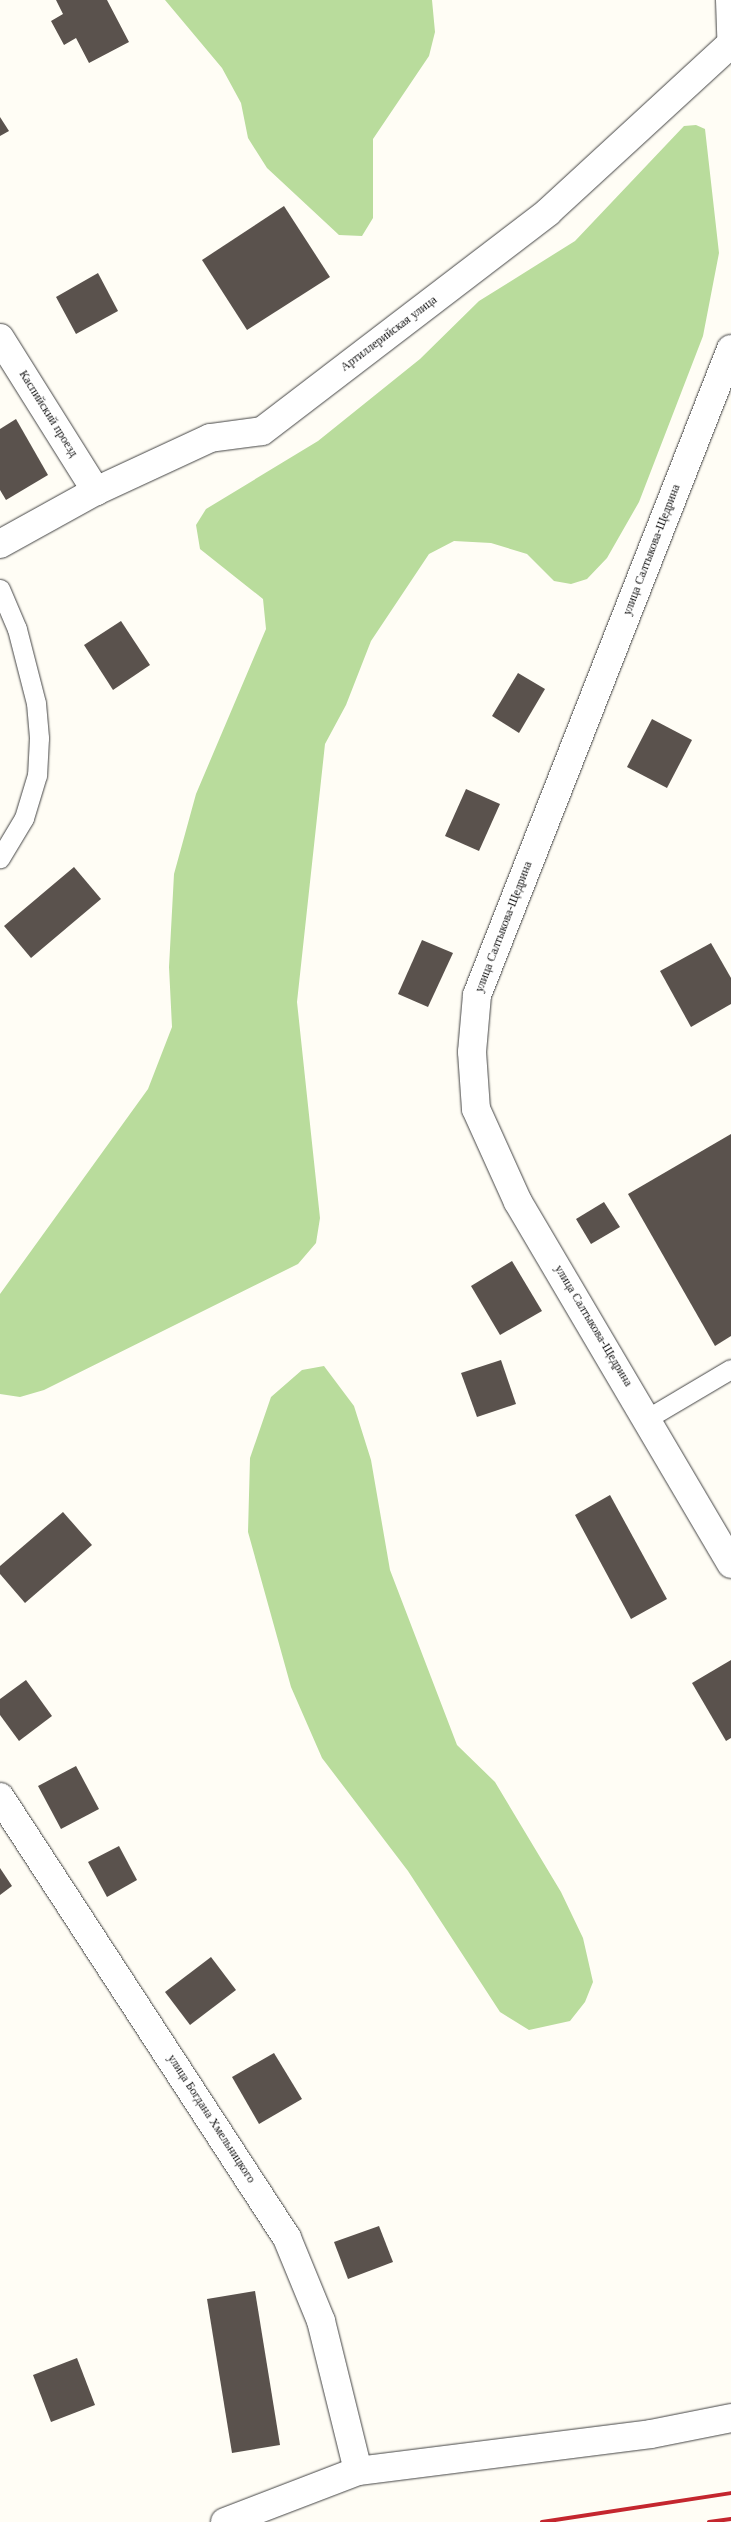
<!DOCTYPE html>
<html>
<head>
<meta charset="utf-8">
<style>
  body { margin:0 }
  #map { position:relative; width:731px; height:2522px; overflow:hidden; background:#fffdf5; font-family:Georgia,serif }
  div>[style] { position:absolute }
  [style*='--x'] { left:calc(var(--x)*1px); top:calc(var(--y)*1px); width:calc(var(--w)*1px); rotate:calc(var(--a)*1deg) }
  .forest>* { inset:0; background:#b9dc9c }
  .building>* { inset:0; background:#5a524d }
  .roads { filter:drop-shadow(0 0 1px #444) drop-shadow(0 0 1px #444) }
  .service>* { height:19px; margin:-9.5px; padding:0 9.5px; transform-origin:9.5px; border-radius:9.5px; background:#fff }
  .minor>* { height:28px; margin:-14px; padding:0 14px; transform-origin:14px; border-radius:14px; background:#fff }
  .tertiary>* { height:28px; margin:-14px; padding:0 14px; transform-origin:14px; border-radius:14px; background:#fff }
  .rail>* { height:4px; margin:-2px; padding:0 2px; transform-origin:2px; border-radius:2px; background:#c4262e }
  span { translate:-50% -50%; white-space:nowrap; text-align:center; line-height:1.15; -webkit-text-stroke:5px #fff; paint-order:stroke }
  .street-label { font-size:12px; color:#111 }
</style>
</head>
<body>
<div id="map">
  <div class="forest">
    <i style="clip-path:polygon(165px 0,432px 0,435px 32px,429px 56px,373px 139px,373px 218px,362px 236px,339px 235px,267px 168px,248px 138px,241px 103px,222px 68px)"></i>
    <i style="clip-path:polygon(696px 125px,705px 129px,719px 253px,703px 336px,639px 502px,607px 558px,587px 579px,571px 584px,554px 581px,527px 554px,491px 543px,454px 541px,429px 554px,371px 641px,346px 705px,325px 744px,297px 1002px,320px 1218px,316px 1243px,298px 1264px,44px 1390px,20px 1397px,0 1394px,0 1294px,148px 1089px,172px 1027px,169px 967px,174px 874px,196px 794px,266px 629px,263px 599px,200px 549px,196px 525px,206px 509px,318px 441px,420px 359px,479px 301px,575px 241px,684px 126px)"></i>
    <i style="clip-path:polygon(324px 1366px,354px 1406px,371px 1460px,390px 1570px,457px 1745px,495px 1782px,561px 1892px,583px 1938px,593px 1982px,585px 2002px,570px 2021px,529px 2030px,500px 2012px,408px 1871px,322px 1758px,291px 1687px,248px 1532px,250px 1458px,271px 1397px,302px 1370px)"></i>
  </div>
  <div class="building">
    <i style="clip-path:polygon(56px 0,107px 0,129px 42px,89px 63px,76px 38px,64px 45px,51px 21px,63px 14px)"></i>
    <i style="clip-path:polygon(0 117px,9px 131px,0 136px)"></i>
    <i style="clip-path:polygon(284px 206px,330px 277px,247px 330px,202px 260px)"></i>
    <i style="clip-path:polygon(98px 273px,118px 311px,76px 334px,56px 297px)"></i>
    <i style="clip-path:polygon(16px 419px,48px 475px,6px 500px,0 490px,0 429px)"></i>
    <i style="clip-path:polygon(121px 621px,150px 665px,113px 690px,84px 645px)"></i>
    <i style="clip-path:polygon(518px 673px,545px 689px,519px 733px,492px 716px)"></i>
    <i style="clip-path:polygon(652px 719px,692px 740px,667px 788px,627px 767px)"></i>
    <i style="clip-path:polygon(466px 789px,500px 804px,479px 851px,445px 836px)"></i>
    <i style="clip-path:polygon(74px 867px,101px 899px,31px 958px,4px 926px)"></i>
    <i style="clip-path:polygon(422px 940px,453px 953px,428px 1007px,398px 994px)"></i>
    <i style="clip-path:polygon(711px 943px,731px 978px,731px 1004px,691px 1027px,660px 971px)"></i>
    <i style="clip-path:polygon(731px 1134px,731px 1336px,715px 1346px,628px 1194px)"></i>
    <i style="clip-path:polygon(604px 1202px,620px 1227px,591px 1244px,576px 1219px)"></i>
    <i style="clip-path:polygon(512px 1261px,542px 1311px,500px 1335px,471px 1286px)"></i>
    <i style="clip-path:polygon(501px 1360px,516px 1404px,477px 1417px,461px 1373px)"></i>
    <i style="clip-path:polygon(610px 1495px,667px 1599px,631px 1619px,575px 1515px)"></i>
    <i style="clip-path:polygon(63px 1512px,92px 1545px,25px 1603px,0 1574px,0 1566px)"></i>
    <i style="clip-path:polygon(731px 1660px,731px 1738px,726px 1741px,692px 1683px)"></i>
    <i style="clip-path:polygon(26px 1680px,52px 1716px,19px 1741px,0 1715px,0 1699px)"></i>
    <i style="clip-path:polygon(76px 1766px,99px 1809px,61px 1829px,38px 1786px)"></i>
    <i style="clip-path:polygon(119px 1846px,137px 1880px,107px 1897px,88px 1862px)"></i>
    <i style="clip-path:polygon(0 1868px,12px 1886px,0 1895px)"></i>
    <i style="clip-path:polygon(211px 1957px,236px 1990px,190px 2025px,165px 1992px)"></i>
    <i style="clip-path:polygon(274px 2053px,302px 2099px,259px 2124px,232px 2077px)"></i>
    <i style="clip-path:polygon(379px 2226px,393px 2262px,348px 2279px,334px 2242px)"></i>
    <i style="clip-path:polygon(255px 2291px,280px 2445px,232px 2453px,207px 2299px)"></i>
    <i style="clip-path:polygon(77px 2358px,95px 2405px,51px 2422px,33px 2375px)"></i>
  </div>
  <div class="roads">
    <div class="service">
      <i style="--x:0;--y:589;--w:43;--a:67"></i>
      <i style="--x:17;--y:629;--w:76;--a:75.6"></i>
      <i style="--x:36;--y:703;--w:35;--a:85"></i>
      <i style="--x:39;--y:738;--w:37;--a:93"></i>
      <i style="--x:37;--y:775;--w:45;--a:106.8"></i>
      <i style="--x:24;--y:818;--w:47;--a:121"></i>
      <i style="--x:648;--y:1418;--w:96;--a:-30.6"></i>
    </div>
    <div class="minor">
      <i style="--x:0;--y:338;--w:181;--a:57.9"></i>
      <i style="--x:0;--y:544;--w:110;--a:-28.9"></i>
      <i style="--x:96;--y:491;--w:126;--a:-24.9"></i>
      <i style="--x:210;--y:438;--w:52;--a:-7.7"></i>
      <i style="--x:262;--y:431;--w:360;--a:-37.4"></i>
      <i style="--x:548;--y:212;--w:248;--a:-42.6"></i>
      <i style="--x:0;--y:1797;--w:526;--a:56.94"></i>
      <i style="--x:287;--y:2238;--w:90;--a:67.7"></i>
      <i style="--x:321;--y:2321;--w:154;--a:76.1"></i>
      <i style="--x:225;--y:2522;--w:142;--a:-21"></i>
      <i style="--x:358;--y:2471;--w:295;--a:-7.2"></i>
      <i style="--x:651;--y:2434;--w:82;--a:-11.3"></i>
    </div>
    <div class="tertiary">
      <i style="--x:730;--y:0;--w:38;--a:88"></i>
      <i style="--x:731;--y:349;--w:694;--a:111.46"></i>
      <i style="--x:477;--y:995;--w:57;--a:95"></i>
      <i style="--x:472;--y:1052;--w:57;--a:86"></i>
      <i style="--x:476;--y:1109;--w:102;--a:65.7"></i>
      <i style="--x:518;--y:1202;--w:420;--a:59.5"></i>
    </div>
  </div>
  <div class="rail">
    <i style="--x:542;--y:2522;--w:191;--a:-8.7"></i>
    <i style="--x:709;--y:2522;--w:22;--a:-8"></i>
  </div>
  <div class="street-label">
    <span style="left:389px;top:334px;rotate:-37deg">Артиллерийская улица</span>
    <span style="left:48px;top:414px;rotate:58deg">Каспийский проезд</span>
    <span style="left:652px;top:550px;rotate:-69deg">улица Салтыкова-Щедрина</span>
    <span style="left:504px;top:927px;rotate:-69deg">улица Салтыкова-Щедрина</span>
    <span style="left:593px;top:1326px;rotate:59deg">улица Салтыкова-Щедрина</span>
    <span style="left:211px;top:2119px;rotate:57deg">улица Богдана Хмельницкого</span>
  </div>
</div>
</body>
</html>
